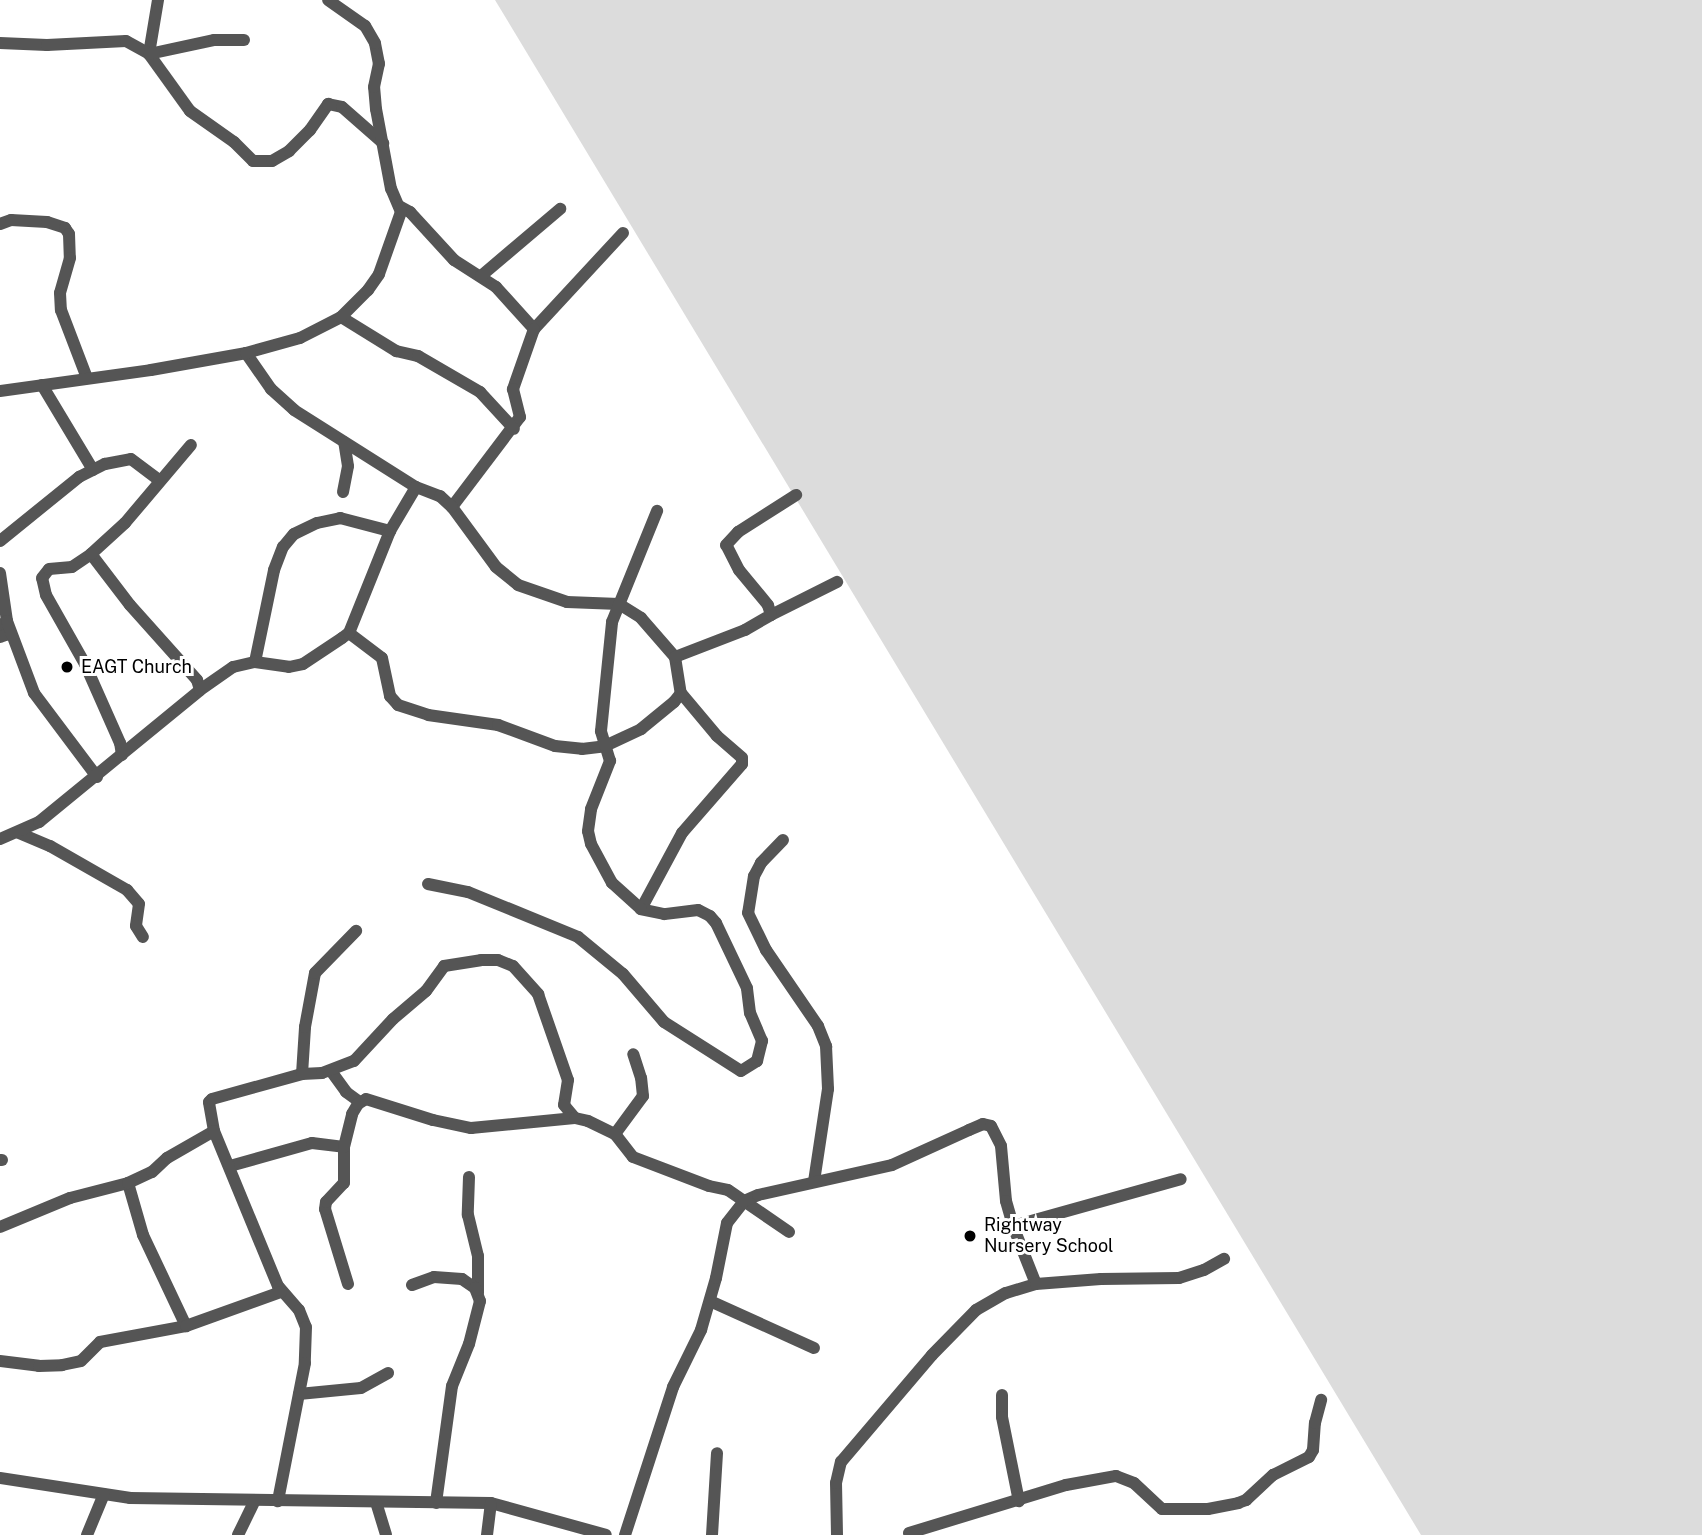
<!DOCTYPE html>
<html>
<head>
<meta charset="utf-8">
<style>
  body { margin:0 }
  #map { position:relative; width:1702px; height:1535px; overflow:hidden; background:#fff; font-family:"Public Sans",sans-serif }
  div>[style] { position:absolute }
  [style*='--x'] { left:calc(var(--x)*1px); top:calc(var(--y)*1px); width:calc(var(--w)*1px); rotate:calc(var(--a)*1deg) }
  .green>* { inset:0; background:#dcdcdc }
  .minor>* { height:12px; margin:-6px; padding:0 6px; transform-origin:6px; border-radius:6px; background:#555 }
  .dots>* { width:19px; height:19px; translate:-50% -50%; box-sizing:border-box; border:4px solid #fff; border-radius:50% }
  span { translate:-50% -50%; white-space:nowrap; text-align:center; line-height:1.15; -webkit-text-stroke:6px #fff; paint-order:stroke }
  .poi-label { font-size:18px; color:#000 }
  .left { translate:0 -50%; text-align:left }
</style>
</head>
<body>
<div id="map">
  <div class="green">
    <i style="clip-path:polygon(495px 0,1702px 0,1702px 1535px,1421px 1535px)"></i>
  </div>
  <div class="minor">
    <i style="--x:158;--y:0;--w:55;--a:99.5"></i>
    <i style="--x:149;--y:54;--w:70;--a:54.3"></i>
    <i style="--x:190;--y:111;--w:54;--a:35.2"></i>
    <i style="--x:234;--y:142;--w:27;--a:45"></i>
    <i style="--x:253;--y:161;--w:19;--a:0"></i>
    <i style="--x:272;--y:161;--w:20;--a:-30"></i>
    <i style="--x:289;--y:151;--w:30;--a:-45"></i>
    <i style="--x:310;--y:130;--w:32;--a:-55"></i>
    <i style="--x:328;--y:104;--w:14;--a:12"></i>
    <i style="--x:342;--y:107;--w:55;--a:41.3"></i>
    <i style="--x:0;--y:43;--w:47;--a:2.4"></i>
    <i style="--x:47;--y:45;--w:79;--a:-2.9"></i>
    <i style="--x:126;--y:41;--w:26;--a:29"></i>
    <i style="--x:149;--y:54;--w:66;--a:-12.2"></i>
    <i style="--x:214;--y:40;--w:30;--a:0"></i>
    <i style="--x:399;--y:206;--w:13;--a:29"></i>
    <i style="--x:410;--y:212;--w:65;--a:47.5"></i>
    <i style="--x:454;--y:260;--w:50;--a:32.7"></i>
    <i style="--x:496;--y:287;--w:57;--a:47.9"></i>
    <i style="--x:0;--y:224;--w:12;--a:-20"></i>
    <i style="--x:11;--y:220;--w:36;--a:3"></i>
    <i style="--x:47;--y:222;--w:19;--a:18"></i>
    <i style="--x:65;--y:228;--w:7;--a:56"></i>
    <i style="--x:69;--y:234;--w:24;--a:88"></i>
    <i style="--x:70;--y:258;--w:36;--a:106"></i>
    <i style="--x:60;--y:293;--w:17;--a:87"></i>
    <i style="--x:61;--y:310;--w:73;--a:69.1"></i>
    <i style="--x:623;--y:233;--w:131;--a:132.8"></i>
    <i style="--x:534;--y:329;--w:64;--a:109.3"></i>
    <i style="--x:513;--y:389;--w:29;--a:76"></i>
    <i style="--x:520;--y:417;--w:113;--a:127.1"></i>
    <i style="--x:452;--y:507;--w:74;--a:53.7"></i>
    <i style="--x:496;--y:567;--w:28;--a:39"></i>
    <i style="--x:518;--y:585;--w:52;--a:19.1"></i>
    <i style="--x:567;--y:602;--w:52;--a:2.2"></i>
    <i style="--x:619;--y:604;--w:26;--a:32"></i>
    <i style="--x:641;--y:618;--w:52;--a:48.9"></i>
    <i style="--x:675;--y:657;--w:36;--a:81"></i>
    <i style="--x:681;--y:693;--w:56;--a:50.1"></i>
    <i style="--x:717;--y:736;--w:33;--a:41"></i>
    <i style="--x:742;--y:758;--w:6;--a:90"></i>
    <i style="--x:742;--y:764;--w:91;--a:131"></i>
    <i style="--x:682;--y:833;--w:86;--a:118.3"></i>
    <i style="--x:481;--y:276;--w:104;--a:-40.3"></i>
    <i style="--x:341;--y:317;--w:65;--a:31.7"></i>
    <i style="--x:396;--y:351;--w:23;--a:13"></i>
    <i style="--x:418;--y:356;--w:72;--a:30.1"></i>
    <i style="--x:480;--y:392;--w:50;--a:47.4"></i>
    <i style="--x:246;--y:353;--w:44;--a:55.2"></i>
    <i style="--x:271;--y:389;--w:31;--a:42"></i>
    <i style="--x:294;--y:410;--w:144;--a:32.3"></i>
    <i style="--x:416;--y:487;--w:26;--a:21"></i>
    <i style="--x:440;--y:496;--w:16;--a:43"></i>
    <i style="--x:42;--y:385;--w:99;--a:59"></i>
    <i style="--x:0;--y:391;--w:152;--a:-7.9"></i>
    <i style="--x:151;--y:370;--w:97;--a:-10.1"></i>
    <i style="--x:246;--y:353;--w:56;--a:-15.5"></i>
    <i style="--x:300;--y:338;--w:46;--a:-27.1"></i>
    <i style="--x:341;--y:317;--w:38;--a:-45"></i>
    <i style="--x:368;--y:290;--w:19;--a:-55"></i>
    <i style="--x:379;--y:274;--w:66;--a:-70.5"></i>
    <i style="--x:401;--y:212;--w:25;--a:-113"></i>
    <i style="--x:391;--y:189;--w:81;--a:-100.6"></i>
    <i style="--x:376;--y:109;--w:22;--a:-95"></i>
    <i style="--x:374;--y:87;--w:24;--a:-78"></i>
    <i style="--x:379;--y:64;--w:21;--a:-101"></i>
    <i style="--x:375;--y:43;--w:20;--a:-120"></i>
    <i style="--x:365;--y:26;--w:45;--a:-144.9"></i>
    <i style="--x:343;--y:492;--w:26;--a:-79"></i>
    <i style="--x:348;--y:466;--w:24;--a:-99"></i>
    <i style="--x:0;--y:541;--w:102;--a:-39"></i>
    <i style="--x:79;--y:477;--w:29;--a:-27"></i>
    <i style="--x:105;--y:464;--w:26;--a:-11"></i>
    <i style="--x:131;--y:459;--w:36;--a:37"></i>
    <i style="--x:91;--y:554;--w:64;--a:52.6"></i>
    <i style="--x:130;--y:605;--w:101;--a:48.2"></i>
    <i style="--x:197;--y:680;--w:10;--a:73"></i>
    <i style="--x:0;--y:573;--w:49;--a:81.7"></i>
    <i style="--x:7;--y:621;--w:7;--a:146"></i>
    <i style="--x:1;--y:625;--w:11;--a:68"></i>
    <i style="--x:5;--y:635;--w:5;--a:158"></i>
    <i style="--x:771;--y:615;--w:74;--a:-26.6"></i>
    <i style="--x:7;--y:621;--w:77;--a:69.4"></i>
    <i style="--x:34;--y:693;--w:105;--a:53.1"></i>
    <i style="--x:349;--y:633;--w:41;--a:37.1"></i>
    <i style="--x:382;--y:658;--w:39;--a:78"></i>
    <i style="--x:390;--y:696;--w:12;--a:48"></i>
    <i style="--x:398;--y:705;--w:32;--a:18"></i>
    <i style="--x:428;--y:715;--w:71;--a:8.1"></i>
    <i style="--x:498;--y:725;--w:61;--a:20.2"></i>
    <i style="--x:555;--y:746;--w:27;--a:6"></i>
    <i style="--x:582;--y:749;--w:23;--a:-7"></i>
    <i style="--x:605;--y:746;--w:40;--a:-25"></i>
    <i style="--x:641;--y:729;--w:43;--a:-39.3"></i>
    <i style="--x:674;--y:702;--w:11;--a:-52"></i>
    <i style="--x:675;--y:657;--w:75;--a:-21.1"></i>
    <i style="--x:745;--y:630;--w:30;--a:-30"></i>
    <i style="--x:771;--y:615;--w:10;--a:-107"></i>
    <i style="--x:768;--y:605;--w:45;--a:-129.6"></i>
    <i style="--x:739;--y:570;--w:28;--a:-117"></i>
    <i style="--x:726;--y:545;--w:18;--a:-47"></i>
    <i style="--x:738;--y:532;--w:69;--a:-32.5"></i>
    <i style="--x:255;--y:662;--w:94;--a:-78.3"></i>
    <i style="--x:274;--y:570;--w:25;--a:-69"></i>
    <i style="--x:283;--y:547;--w:17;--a:-50"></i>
    <i style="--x:294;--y:534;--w:25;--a:-26"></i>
    <i style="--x:317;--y:523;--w:24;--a:-12"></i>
    <i style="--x:340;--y:518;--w:52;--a:14.6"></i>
    <i style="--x:122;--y:755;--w:12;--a:-99"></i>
    <i style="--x:120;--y:743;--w:86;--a:-113.9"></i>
    <i style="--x:85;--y:664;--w:79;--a:-119.5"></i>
    <i style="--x:46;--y:595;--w:17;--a:-103"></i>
    <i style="--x:42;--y:578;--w:11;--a:-52"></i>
    <i style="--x:49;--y:569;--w:23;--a:-5"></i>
    <i style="--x:72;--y:567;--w:23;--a:-34"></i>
    <i style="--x:91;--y:554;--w:46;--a:-42.4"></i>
    <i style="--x:125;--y:523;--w:102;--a:-49.8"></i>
    <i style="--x:19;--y:833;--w:34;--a:23"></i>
    <i style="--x:50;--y:846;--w:89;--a:29.7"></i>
    <i style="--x:127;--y:890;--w:18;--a:49"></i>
    <i style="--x:139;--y:904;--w:22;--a:98"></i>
    <i style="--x:136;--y:926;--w:13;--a:58"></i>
    <i style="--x:0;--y:839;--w:43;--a:-23.6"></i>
    <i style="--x:39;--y:822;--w:208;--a:-39.3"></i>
    <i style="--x:200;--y:690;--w:40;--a:-34.9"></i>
    <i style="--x:233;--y:667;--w:23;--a:-13"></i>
    <i style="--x:255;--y:662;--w:34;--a:8"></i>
    <i style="--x:289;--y:667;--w:14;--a:-12"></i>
    <i style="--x:303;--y:664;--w:47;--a:-33.7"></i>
    <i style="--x:342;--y:638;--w:9;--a:-36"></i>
    <i style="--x:349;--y:633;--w:110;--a:-68.1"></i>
    <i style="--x:390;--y:531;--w:51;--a:-59.4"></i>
    <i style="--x:783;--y:840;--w:32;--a:134"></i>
    <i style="--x:761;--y:863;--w:15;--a:118"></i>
    <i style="--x:754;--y:876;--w:37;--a:99"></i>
    <i style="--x:748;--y:913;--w:41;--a:64.1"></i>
    <i style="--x:766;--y:950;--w:92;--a:55.6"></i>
    <i style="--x:818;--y:1026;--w:22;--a:68"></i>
    <i style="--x:826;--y:1046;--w:43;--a:87.3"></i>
    <i style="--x:828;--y:1089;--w:94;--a:98.6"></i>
    <i style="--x:428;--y:884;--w:41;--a:11.3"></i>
    <i style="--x:468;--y:892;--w:119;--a:22.2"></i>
    <i style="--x:578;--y:937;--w:58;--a:39.4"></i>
    <i style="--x:623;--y:974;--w:63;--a:49.5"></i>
    <i style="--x:664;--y:1022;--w:91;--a:32.5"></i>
    <i style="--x:741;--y:1071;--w:19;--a:-32"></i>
    <i style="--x:757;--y:1061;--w:21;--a:-76"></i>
    <i style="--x:762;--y:1041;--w:30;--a:-113"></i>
    <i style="--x:750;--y:1013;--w:25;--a:-97"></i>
    <i style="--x:747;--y:988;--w:72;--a:-115.5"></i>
    <i style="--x:716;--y:923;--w:9;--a:-131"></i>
    <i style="--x:710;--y:916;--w:13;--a:-153"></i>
    <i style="--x:698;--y:910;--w:34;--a:173"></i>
    <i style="--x:664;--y:914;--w:24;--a:-168"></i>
    <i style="--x:641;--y:909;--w:39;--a:-138"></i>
    <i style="--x:612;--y:883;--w:44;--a:-118.3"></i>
    <i style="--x:591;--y:844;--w:13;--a:-103"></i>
    <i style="--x:588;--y:831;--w:22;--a:-82"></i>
    <i style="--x:591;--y:809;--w:52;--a:-68.4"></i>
    <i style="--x:610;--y:761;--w:31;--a:-107"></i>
    <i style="--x:601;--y:731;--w:110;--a:-84.2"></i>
    <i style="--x:612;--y:622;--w:120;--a:-67.9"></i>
    <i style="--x:331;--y:1071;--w:26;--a:54"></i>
    <i style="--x:346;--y:1092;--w:17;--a:36"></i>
    <i style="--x:302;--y:1074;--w:47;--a:-86.3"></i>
    <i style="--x:305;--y:1027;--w:55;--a:-79.5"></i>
    <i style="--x:315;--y:973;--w:59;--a:-45.7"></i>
    <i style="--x:214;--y:1131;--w:29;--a:-100"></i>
    <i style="--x:209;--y:1102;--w:4;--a:-45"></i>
    <i style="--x:212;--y:1099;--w:93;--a:-15.5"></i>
    <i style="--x:302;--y:1074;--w:20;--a:-3"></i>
    <i style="--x:322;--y:1073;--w:34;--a:-21"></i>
    <i style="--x:354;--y:1061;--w:57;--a:-47.1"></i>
    <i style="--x:393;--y:1019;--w:43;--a:-40.3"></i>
    <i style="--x:426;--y:991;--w:31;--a:-54"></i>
    <i style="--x:444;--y:966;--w:37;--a:-9"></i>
    <i style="--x:481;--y:960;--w:17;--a:0"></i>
    <i style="--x:498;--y:960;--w:16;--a:22"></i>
    <i style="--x:513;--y:966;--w:38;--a:48"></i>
    <i style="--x:538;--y:994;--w:91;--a:70.8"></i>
    <i style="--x:568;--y:1080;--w:25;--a:99"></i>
    <i style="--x:564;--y:1105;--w:17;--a:50"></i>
    <i style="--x:615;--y:1134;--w:47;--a:-53.6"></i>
    <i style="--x:643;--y:1096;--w:18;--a:-96"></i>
    <i style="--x:641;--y:1078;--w:25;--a:-108"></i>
    <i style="--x:0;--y:1160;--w:2;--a:0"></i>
    <i style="--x:230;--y:1166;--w:85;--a:-15.7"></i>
    <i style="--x:312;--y:1143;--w:32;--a:7"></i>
    <i style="--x:469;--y:1177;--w:38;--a:92"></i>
    <i style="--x:468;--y:1215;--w:42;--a:76.3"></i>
    <i style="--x:478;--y:1256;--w:37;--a:90"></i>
    <i style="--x:128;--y:1183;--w:54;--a:73.9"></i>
    <i style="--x:143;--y:1235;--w:101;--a:64.7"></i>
    <i style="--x:1013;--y:1226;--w:174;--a:-15.6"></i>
    <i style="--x:0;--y:1227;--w:76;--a:-22.5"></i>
    <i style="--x:70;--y:1198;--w:60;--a:-14.5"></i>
    <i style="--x:128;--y:1183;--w:26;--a:-25"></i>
    <i style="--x:152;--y:1172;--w:21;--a:-43"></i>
    <i style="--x:167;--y:1158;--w:54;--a:-29.9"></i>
    <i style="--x:214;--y:1131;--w:168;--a:67.6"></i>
    <i style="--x:278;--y:1286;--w:32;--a:49"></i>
    <i style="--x:299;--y:1310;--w:18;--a:68"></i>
    <i style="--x:306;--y:1327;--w:36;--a:92"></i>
    <i style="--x:305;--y:1363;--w:141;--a:101.1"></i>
    <i style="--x:348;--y:1284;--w:78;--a:-107"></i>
    <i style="--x:325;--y:1209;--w:7;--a:-82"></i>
    <i style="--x:326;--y:1202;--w:26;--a:-47"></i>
    <i style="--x:344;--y:1183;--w:36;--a:-90"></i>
    <i style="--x:344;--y:1147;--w:34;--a:-76"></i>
    <i style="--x:352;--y:1114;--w:12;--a:-59"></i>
    <i style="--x:358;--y:1104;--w:9;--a:-32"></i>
    <i style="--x:366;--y:1099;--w:70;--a:17.4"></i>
    <i style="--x:433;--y:1120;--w:39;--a:12"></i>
    <i style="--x:471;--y:1128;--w:104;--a:-5.5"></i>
    <i style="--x:575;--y:1118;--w:13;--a:13"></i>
    <i style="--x:588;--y:1121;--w:30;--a:26"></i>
    <i style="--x:615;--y:1134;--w:29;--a:52"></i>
    <i style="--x:633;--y:1157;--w:81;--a:20.9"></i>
    <i style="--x:709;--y:1186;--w:19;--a:12"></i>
    <i style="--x:728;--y:1190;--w:74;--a:34.5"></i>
    <i style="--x:412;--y:1285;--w:23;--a:-20"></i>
    <i style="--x:434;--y:1277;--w:28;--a:4"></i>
    <i style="--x:462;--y:1279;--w:16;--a:35"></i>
    <i style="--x:475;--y:1288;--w:14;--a:69"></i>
    <i style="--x:480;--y:1301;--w:44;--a:104.3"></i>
    <i style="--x:469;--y:1344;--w:45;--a:112"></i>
    <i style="--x:452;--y:1386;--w:118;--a:97.8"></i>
    <i style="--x:710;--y:1301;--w:114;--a:24.3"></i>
    <i style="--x:0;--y:1361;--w:39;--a:7"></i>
    <i style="--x:39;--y:1366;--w:23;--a:-2"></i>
    <i style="--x:62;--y:1365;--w:19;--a:-12"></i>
    <i style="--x:81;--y:1361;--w:27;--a:-45"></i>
    <i style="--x:100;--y:1342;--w:87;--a:-10.5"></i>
    <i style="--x:186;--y:1326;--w:101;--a:-19.7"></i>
    <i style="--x:299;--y:1394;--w:62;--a:-5.5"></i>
    <i style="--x:361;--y:1388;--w:31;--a:-29"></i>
    <i style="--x:1002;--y:1395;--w:22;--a:90"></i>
    <i style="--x:1002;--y:1417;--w:86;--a:78.6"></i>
    <i style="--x:0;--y:1478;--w:132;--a:8.7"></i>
    <i style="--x:130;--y:1498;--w:361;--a:0.8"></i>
    <i style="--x:491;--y:1503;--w:119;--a:15.5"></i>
    <i style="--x:376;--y:1502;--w:34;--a:73"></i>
    <i style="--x:909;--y:1533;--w:164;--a:-17"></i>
    <i style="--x:1066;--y:1485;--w:51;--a:-10.2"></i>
    <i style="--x:1116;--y:1476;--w:19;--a:21"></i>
    <i style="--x:1134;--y:1483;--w:38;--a:43"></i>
    <i style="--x:1162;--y:1509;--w:46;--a:0"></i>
    <i style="--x:1208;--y:1509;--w:31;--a:-11"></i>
    <i style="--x:1238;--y:1503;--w:9;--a:-21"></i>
    <i style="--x:1246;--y:1500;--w:37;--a:-43"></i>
    <i style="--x:1273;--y:1475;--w:40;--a:-26.6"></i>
    <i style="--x:1309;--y:1457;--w:8;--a:-60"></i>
    <i style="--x:1313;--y:1450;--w:27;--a:-86"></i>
    <i style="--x:1315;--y:1423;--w:24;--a:-75"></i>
    <i style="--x:87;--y:1535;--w:44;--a:-67.5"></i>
    <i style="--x:238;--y:1535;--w:39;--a:-64"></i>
    <i style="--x:487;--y:1535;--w:32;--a:-83"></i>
    <i style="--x:625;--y:1535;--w:156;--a:-72"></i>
    <i style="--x:673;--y:1387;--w:64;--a:-63.8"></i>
    <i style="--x:701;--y:1330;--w:54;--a:-73.9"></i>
    <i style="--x:716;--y:1278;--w:56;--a:-78.7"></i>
    <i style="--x:727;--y:1223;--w:28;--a:-52"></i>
    <i style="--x:744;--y:1201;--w:15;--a:-23"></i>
    <i style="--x:758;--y:1195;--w:137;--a:-12.6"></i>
    <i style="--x:892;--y:1165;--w:85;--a:-24.4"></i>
    <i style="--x:969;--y:1130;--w:15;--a:-23"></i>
    <i style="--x:983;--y:1124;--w:8;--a:14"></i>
    <i style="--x:991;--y:1126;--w:22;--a:63"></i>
    <i style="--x:1001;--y:1146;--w:55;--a:84.8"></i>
    <i style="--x:1006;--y:1201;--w:26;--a:74"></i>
    <i style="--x:1013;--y:1226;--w:62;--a:68.4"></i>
    <i style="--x:712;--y:1535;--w:82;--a:-86.5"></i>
    <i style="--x:837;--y:1535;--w:52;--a:-91.1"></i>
    <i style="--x:836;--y:1483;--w:22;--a:-77"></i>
    <i style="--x:841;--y:1462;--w:140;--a:-49.6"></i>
    <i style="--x:932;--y:1355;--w:63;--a:-45.6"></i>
    <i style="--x:976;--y:1310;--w:34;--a:-30"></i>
    <i style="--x:1006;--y:1293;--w:31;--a:-17"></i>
    <i style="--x:1036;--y:1284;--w:65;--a:-4.4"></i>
    <i style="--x:1101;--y:1279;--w:78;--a:-0.7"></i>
    <i style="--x:1179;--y:1278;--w:26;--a:-18"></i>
    <i style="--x:1204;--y:1270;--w:23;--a:-29"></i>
  </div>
  <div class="dots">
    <i style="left:67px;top:667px;background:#000"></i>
    <i style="left:970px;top:1236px;background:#000"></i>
  </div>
  <div class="poi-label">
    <span class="left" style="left:81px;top:667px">EAGT Church</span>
    <span class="left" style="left:984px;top:1236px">Rightway<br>Nursery School</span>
  </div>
</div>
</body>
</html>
